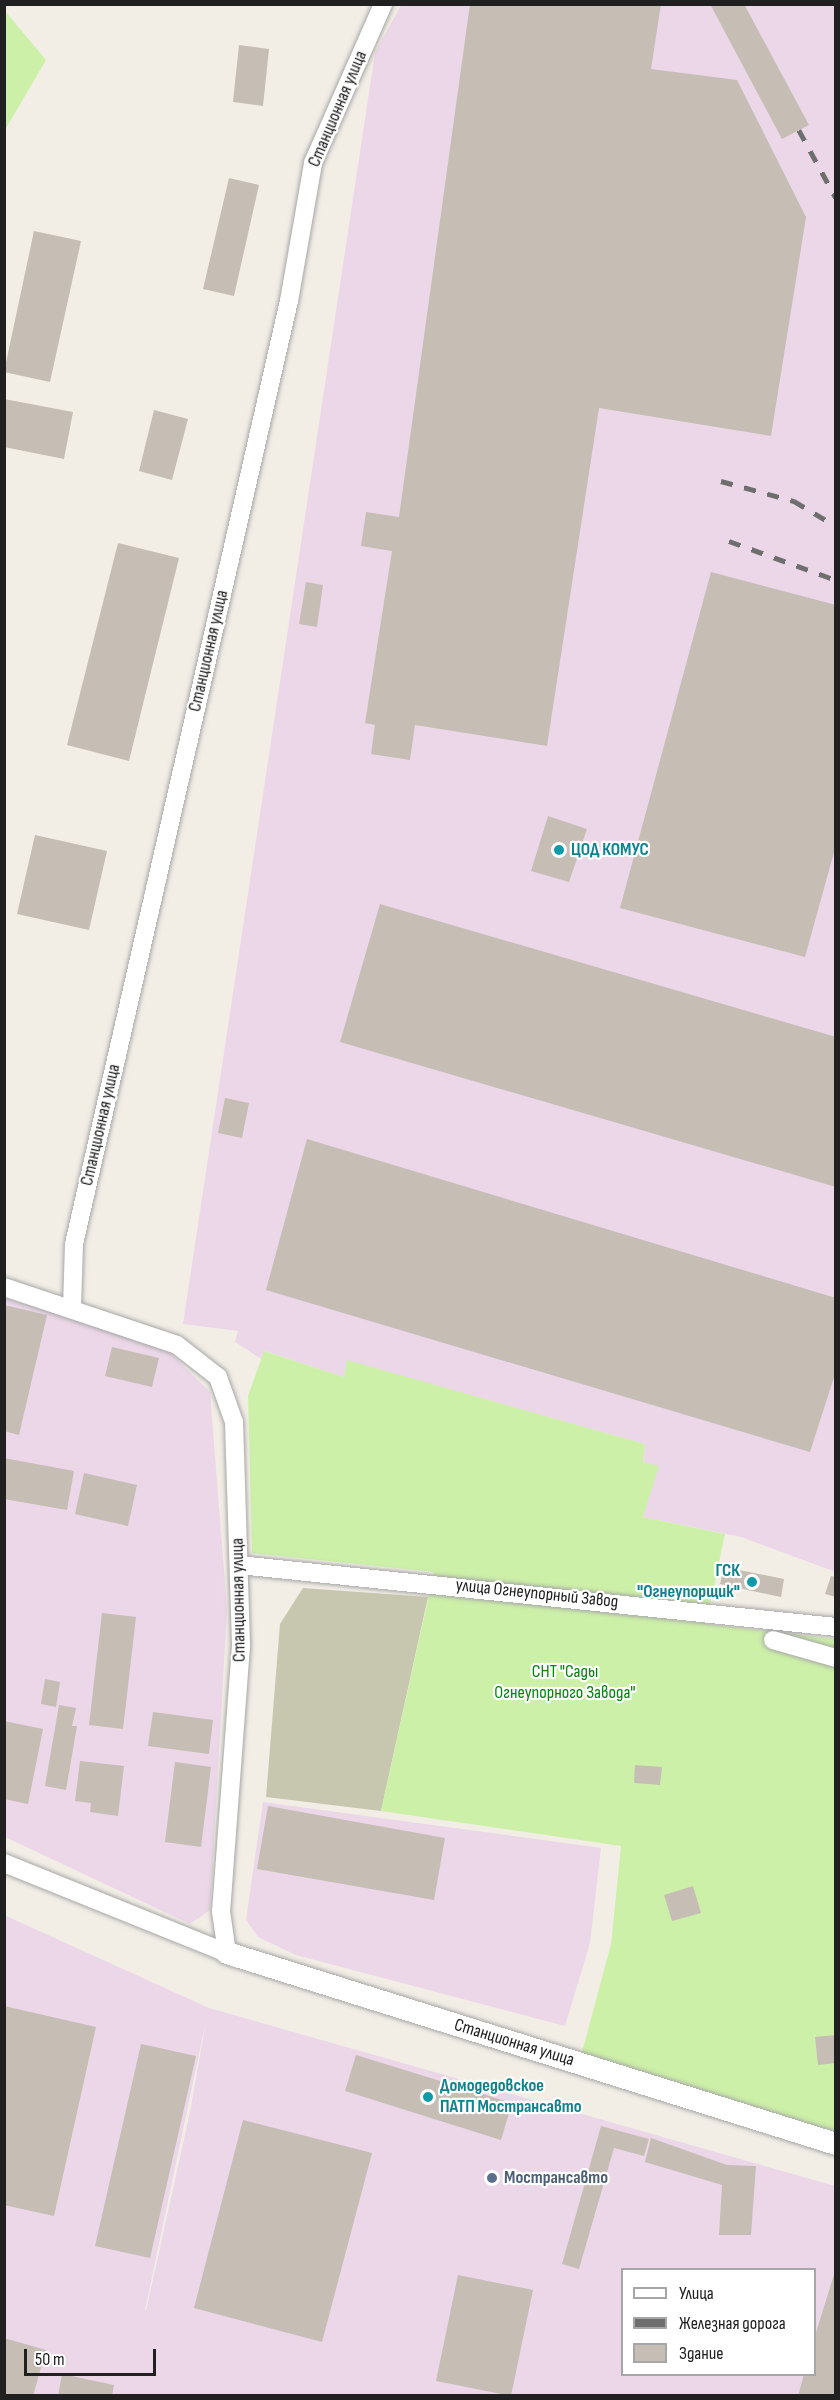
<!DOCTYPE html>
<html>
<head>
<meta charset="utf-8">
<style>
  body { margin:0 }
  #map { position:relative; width:840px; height:2400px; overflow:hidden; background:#f2eee6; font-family:"Sofia Sans Condensed",sans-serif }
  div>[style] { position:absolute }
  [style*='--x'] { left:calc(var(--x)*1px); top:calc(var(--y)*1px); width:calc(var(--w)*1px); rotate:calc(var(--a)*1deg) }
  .industrial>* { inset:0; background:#ebd7e8 }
  .construction>* { inset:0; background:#c7c7b0 }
  .grass>* { inset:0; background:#cdf0a8 }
  .building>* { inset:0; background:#c6bdb5 }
  .roads { filter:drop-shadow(0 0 2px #a7a7a7) drop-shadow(0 0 2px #a7a7a7) }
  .minor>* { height:18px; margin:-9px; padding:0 9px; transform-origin:9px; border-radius:9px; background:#fff }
  .tertiary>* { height:22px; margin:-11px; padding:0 11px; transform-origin:11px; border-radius:11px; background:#fff }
  .rail>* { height:4.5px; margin-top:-2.25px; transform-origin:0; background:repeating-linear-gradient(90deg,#6e6e6e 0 12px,transparent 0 24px) }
  .dots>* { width:16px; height:16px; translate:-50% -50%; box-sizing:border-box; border:3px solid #fff; border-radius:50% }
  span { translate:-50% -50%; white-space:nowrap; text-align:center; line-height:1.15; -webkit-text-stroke:4.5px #fff; paint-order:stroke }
  .street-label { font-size:18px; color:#202020 }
  .culture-label { font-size:18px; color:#0d838f; font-weight:700 }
  .left { translate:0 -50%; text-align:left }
  .right { translate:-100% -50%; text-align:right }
  .park-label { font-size:18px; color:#028609 }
  .service-label { font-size:18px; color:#4e5e75; font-weight:700 }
  .frame { position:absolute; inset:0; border:6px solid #202020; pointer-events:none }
  .legend { position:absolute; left:621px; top:2268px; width:195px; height:108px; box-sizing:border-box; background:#fff; border:2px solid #a6a6a6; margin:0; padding:8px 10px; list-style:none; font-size:18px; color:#202020 }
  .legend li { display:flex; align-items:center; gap:12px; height:30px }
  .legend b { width:30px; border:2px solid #a6a6a6 }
  .scale { position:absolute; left:24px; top:2349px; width:132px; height:27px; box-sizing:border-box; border:3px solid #202020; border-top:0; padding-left:8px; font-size:18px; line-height:21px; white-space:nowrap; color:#202020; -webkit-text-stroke:4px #fff; paint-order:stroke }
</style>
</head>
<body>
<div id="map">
  <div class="industrial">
    <i style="clip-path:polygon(401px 5px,835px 5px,835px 1577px,833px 1571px,741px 1537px,643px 1517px,658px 1467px,643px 1462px,645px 1444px,348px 1361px,344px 1377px,265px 1351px,263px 1360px,235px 1342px,238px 1331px,183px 1324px,375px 53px)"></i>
    <i style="clip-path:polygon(5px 1298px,164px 1347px,210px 1392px,227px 1609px,210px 1910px,190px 1924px,5px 1837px)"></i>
    <i style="clip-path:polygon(263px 1802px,601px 1848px,590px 1943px,565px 2026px,296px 1955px,258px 1937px,246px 1920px)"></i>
    <i style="clip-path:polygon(evenodd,4px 1915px,209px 2008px,835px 2186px,835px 2395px,5px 2395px,4px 1915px,206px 2021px,190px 2112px,146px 2311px,145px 2310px,206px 2021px,4px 1915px,622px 2270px,814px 2270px,814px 2374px,622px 2374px,622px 2270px)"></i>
  </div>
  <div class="construction">
    <i style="clip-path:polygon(303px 1588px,428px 1597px,381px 1811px,266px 1797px,280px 1624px)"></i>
  </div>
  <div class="grass">
    <i style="clip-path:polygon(5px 11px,46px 60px,5px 130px)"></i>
    <i style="clip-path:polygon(264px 1351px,344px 1377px,347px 1360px,645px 1444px,643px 1462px,659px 1466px,643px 1517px,725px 1534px,706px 1624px,835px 1639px,835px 2134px,581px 2056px,611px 1944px,621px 1846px,381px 1811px,434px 1572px,252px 1553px,248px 1396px)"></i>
  </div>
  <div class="building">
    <i style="clip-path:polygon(470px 4px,661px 4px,651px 69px,737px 80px,806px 217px,771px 436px,599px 408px,547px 746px,415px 725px,410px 760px,371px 754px,375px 725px,365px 723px,392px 551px,361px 546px,366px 512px,399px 517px)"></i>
    <i style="clip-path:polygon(710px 4px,744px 4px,809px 125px,782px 139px)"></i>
    <i style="clip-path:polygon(239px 45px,269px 49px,263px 106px,233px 102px)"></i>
    <i style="clip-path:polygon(229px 178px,259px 185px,234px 296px,203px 289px)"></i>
    <i style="clip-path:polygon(34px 231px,81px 241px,50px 382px,4px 372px)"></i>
    <i style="clip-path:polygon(4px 399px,73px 412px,64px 459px,4px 447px)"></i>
    <i style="clip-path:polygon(154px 410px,188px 419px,172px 480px,139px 471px)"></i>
    <i style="clip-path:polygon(118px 543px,179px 558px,129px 761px,67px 745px)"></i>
    <i style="clip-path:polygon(711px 572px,836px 605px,836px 845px,805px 957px,620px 908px)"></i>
    <i style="clip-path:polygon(306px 582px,323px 585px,317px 627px,299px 624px)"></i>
    <i style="clip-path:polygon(548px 816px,587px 829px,569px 882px,531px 871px)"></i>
    <i style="clip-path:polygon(35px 835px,107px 851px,89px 930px,17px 914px)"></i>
    <i style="clip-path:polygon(380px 904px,836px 1037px,836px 1187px,340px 1042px)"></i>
    <i style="clip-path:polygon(225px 1098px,249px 1103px,242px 1138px,218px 1133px)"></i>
    <i style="clip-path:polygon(307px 1139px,836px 1298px,836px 1371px,810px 1452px,266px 1290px)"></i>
    <i style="clip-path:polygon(4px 1305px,47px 1315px,19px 1435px,4px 1431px)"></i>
    <i style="clip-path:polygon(112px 1347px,159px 1358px,152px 1387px,105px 1376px)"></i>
    <i style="clip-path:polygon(4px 1458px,74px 1471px,67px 1510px,4px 1499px)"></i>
    <i style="clip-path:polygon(84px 1473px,137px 1485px,128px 1526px,75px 1514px)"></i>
    <i style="clip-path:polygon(724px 1567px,784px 1579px,781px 1597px,720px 1584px)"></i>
    <i style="clip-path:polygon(831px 1576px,836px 1577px,836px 1597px,825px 1594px)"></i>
    <i style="clip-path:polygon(102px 1613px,136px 1617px,123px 1729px,89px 1725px)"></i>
    <i style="clip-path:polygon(45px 1679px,60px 1682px,56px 1707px,41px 1704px)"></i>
    <i style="clip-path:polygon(59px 1705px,76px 1708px,72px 1726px,77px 1726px,66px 1790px,45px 1786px)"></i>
    <i style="clip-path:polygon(153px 1712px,213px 1720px,209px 1754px,148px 1746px)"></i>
    <i style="clip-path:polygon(4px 1721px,43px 1729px,28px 1804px,4px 1799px)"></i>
    <i style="clip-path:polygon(80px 1761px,124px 1766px,118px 1816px,90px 1812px,91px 1803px,75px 1801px)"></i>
    <i style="clip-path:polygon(175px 1762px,211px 1767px,201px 1847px,165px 1842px)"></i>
    <i style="clip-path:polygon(635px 1765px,662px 1767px,660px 1785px,634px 1783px)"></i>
    <i style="clip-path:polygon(268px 1806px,445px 1838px,434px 1900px,257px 1869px)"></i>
    <i style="clip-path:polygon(693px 1886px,701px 1913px,672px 1921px,664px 1895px)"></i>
    <i style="clip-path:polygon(4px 2006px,96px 2027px,54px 2216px,4px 2205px)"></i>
    <i style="clip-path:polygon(836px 2035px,836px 2063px,818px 2065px,815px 2037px)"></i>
    <i style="clip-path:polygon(141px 2044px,196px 2056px,150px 2258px,95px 2246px)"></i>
    <i style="clip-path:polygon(356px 2055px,512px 2103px,501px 2140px,345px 2091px)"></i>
    <i style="clip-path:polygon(243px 2120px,372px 2153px,322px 2342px,194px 2308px)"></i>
    <i style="clip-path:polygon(601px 2126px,649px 2139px,644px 2156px,614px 2148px,579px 2269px,562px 2264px)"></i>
    <i style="clip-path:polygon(651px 2138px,727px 2165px,756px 2166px,751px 2235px,719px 2235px,722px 2185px,645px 2162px)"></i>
    <i style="clip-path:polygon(836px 2268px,836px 2396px,798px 2396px,804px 2374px,814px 2374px,814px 2339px)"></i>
    <i style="clip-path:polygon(458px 2275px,533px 2290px,511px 2396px,436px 2381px)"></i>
    <i style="clip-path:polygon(4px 2338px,46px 2350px,33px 2396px,4px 2396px)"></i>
    <i style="clip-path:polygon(62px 2374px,114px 2385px,112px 2396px,58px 2396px)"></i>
  </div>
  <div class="roads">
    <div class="minor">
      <i style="--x:4;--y:1287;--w:182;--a:18.5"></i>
      <i style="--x:177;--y:1345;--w:52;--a:38"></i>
      <i style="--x:218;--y:1377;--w:48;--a:70.4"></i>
      <i style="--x:234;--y:1422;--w:224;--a:88.2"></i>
      <i style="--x:241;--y:1646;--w:266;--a:94.3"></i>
      <i style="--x:221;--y:1911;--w:42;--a:81.9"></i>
      <i style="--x:72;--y:1308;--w:64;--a:-88.2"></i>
      <i style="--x:74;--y:1244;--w:967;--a:-77.16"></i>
      <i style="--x:289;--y:301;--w:140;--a:-80.1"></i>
      <i style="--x:313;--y:163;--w:174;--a:-66.2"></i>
      <i style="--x:239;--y:1565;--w:600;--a:5.93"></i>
      <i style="--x:773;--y:1640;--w:66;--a:15.9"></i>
      <i style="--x:4;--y:1863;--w:240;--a:22"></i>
    </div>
    <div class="tertiary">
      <i style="--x:227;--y:1953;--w:638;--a:17.41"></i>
    </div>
  </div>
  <div class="rail">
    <i style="--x:799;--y:130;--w:77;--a:61.4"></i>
    <i style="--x:721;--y:481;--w:76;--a:15.3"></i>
    <i style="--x:794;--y:501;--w:49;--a:30.8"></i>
    <i style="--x:729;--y:541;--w:114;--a:20"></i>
  </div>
  <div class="dots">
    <i style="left:559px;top:850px;background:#0f9aa8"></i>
    <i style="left:752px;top:1582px;background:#0f9aa8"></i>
    <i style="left:428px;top:2097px;background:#0f9aa8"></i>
    <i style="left:492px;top:2178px;background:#5c6f8a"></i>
  </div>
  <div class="street-label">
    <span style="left:338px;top:109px;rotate:-67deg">Станционная улица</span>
    <span style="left:209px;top:651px;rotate:-77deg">Станционная улица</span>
    <span style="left:101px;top:1125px;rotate:-77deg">Станционная улица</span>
    <span style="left:537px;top:1594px;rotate:6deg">улица Огнеупорный Завод</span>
    <span style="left:239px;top:1600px;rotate:-91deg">Станционная улица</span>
    <span style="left:514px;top:2043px;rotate:17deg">Станционная улица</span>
  </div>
  <div class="culture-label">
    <span class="left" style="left:571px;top:850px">ЦОД КОМУС</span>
    <span class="right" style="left:740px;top:1582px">ГСК<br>"Огнеупорщик"</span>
    <span class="left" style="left:440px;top:2097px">Домодедовское<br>ПАТП Мострансавто</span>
  </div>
  <div class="park-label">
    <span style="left:565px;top:1683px">СНТ "Сады<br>Огнеупорного Завода"</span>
  </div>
  <div class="service-label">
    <span class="left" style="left:504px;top:2178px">Мострансавто</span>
  </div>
  <div class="frame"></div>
  <ul class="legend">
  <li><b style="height:8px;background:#fff"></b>Улица</li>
  <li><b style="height:8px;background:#6e6e6e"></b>Железная дорога</li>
  <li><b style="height:16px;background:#c6bdb5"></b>Здание</li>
  </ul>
  <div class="scale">50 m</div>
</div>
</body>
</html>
